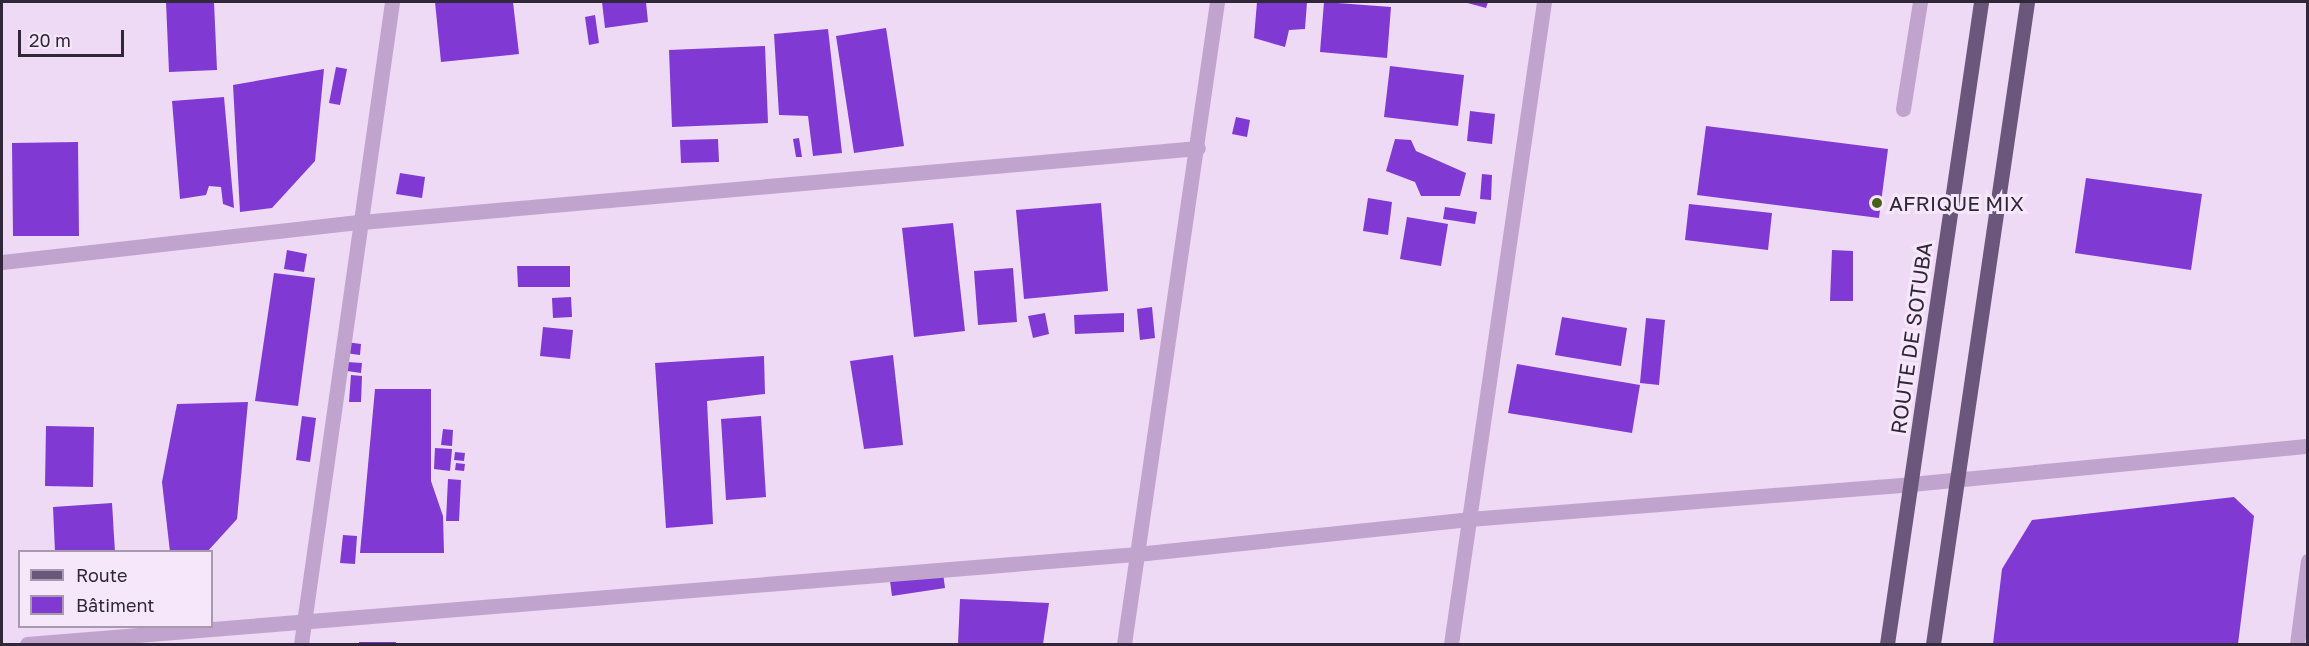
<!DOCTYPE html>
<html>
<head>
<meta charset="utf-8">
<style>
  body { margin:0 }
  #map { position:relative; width:2309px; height:646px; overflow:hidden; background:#eedaf4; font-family:"Golos Text",sans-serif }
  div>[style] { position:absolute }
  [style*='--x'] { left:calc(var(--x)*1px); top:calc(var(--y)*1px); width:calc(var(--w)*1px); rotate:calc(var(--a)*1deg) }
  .building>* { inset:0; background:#8039d3 }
  .minor>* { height:15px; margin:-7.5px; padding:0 7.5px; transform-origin:7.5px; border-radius:7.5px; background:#c0a4ce }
  .primary>* { height:15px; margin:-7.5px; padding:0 7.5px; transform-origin:7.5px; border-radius:7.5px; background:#6b567c }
  .dots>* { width:16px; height:16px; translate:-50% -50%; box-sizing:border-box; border:3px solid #f6e7fb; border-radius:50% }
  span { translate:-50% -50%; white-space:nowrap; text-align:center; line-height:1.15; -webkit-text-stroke:6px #f6e7fb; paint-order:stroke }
  .poi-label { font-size:21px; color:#302738 }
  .left { translate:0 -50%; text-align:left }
  .street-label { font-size:21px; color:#302738 }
  .frame { position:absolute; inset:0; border:3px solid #302738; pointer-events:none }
  .legend { position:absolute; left:18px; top:550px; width:195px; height:78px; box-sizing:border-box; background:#f6e7fb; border:2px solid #a79aad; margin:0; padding:8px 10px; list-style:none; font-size:18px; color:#302738 }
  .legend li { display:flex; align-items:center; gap:12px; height:30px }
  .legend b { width:30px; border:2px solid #a79aad }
  .scale { position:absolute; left:18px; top:30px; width:106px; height:27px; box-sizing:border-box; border:3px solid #302738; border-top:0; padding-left:8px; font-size:18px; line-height:21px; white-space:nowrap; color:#302738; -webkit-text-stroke:4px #f6e7fb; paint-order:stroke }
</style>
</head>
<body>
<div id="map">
  <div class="building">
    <i style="clip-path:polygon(166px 2px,214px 2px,217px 70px,169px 72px)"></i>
    <i style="clip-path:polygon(435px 2px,513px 2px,519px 54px,441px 62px)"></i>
    <i style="clip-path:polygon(602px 2px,646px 2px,648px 22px,605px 28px)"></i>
    <i style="clip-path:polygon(1257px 2px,1307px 2px,1305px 29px,1289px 30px,1285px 47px,1254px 38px)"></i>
    <i style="clip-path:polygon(1324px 2px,1391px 7px,1387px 58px,1320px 52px)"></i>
    <i style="clip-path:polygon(1464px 2px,1488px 2px,1486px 8px)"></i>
    <i style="clip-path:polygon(595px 15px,599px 43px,589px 45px,585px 17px)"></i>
    <i style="clip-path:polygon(886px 28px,904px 146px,854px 153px,836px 36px)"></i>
    <i style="clip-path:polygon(828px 29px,842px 153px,813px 156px,808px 116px,779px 115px,774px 34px)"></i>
    <i style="clip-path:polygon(765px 46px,768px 123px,672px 127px,669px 50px)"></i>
    <i style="clip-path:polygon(1390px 66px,1464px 75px,1458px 126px,1384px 117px)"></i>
    <i style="clip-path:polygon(336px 67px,347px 69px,340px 105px,329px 103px)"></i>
    <i style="clip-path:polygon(324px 69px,315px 161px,272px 208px,240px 212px,233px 85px)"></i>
    <i style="clip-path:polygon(224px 97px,234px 208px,223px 204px,221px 187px,209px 186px,206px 195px,180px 199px,172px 101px)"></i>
    <i style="clip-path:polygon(1470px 111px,1495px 114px,1492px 144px,1467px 141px)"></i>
    <i style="clip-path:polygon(1236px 117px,1250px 120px,1247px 137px,1232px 134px)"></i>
    <i style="clip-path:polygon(1706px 126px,1888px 149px,1879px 218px,1697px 195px)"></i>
    <i style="clip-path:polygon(799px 138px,802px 157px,796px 157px,793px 139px)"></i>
    <i style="clip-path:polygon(718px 139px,719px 162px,681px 163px,680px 140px)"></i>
    <i style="clip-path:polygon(1395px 139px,1411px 140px,1416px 151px,1466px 173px,1460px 196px,1421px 196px,1415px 182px,1386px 171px)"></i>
    <i style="clip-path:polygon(78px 142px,79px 236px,13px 236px,12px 143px)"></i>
    <i style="clip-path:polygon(400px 173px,425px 177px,422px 198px,396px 194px)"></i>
    <i style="clip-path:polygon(1482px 174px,1492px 175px,1491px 200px,1480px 199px)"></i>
    <i style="clip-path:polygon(2086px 178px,2202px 194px,2191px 270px,2075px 253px)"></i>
    <i style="clip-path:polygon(1368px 198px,1392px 202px,1388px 235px,1363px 231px)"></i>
    <i style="clip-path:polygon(1101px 203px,1108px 291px,1024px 299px,1016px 210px)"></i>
    <i style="clip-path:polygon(1689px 204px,1772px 213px,1768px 250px,1685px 240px)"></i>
    <i style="clip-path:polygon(1445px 207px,1477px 212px,1475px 224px,1443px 219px)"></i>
    <i style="clip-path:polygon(1407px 217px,1448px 224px,1441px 266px,1400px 259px)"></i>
    <i style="clip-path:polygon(953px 223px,965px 331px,914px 337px,902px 228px)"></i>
    <i style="clip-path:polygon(287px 250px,307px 254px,304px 272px,284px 269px)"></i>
    <i style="clip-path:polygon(1832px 250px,1853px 251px,1853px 301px,1830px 301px)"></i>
    <i style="clip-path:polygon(517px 266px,570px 266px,570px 287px,518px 287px)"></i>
    <i style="clip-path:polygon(1013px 268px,1017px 322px,978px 325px,974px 271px)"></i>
    <i style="clip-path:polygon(274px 273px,315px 278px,298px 406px,255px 401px)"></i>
    <i style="clip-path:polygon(571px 297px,572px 317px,553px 318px,552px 298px)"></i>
    <i style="clip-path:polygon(1152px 307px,1155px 338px,1140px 340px,1137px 309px)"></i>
    <i style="clip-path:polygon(1045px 313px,1049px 334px,1033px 338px,1028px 316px)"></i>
    <i style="clip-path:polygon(1124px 313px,1124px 332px,1075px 334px,1074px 315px)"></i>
    <i style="clip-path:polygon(1562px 317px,1627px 328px,1621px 366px,1555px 355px)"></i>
    <i style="clip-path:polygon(1646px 318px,1665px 320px,1659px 385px,1640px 383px)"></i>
    <i style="clip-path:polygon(543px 327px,573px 330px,570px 359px,540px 356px)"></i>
    <i style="clip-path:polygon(346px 342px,361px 344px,360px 355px,345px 353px)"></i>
    <i style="clip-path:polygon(893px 355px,903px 445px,864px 449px,850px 361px)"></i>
    <i style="clip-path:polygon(764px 356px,765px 394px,707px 401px,713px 524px,666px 528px,655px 363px)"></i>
    <i style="clip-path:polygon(347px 362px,362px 363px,361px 373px,347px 371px)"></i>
    <i style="clip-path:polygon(1517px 364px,1640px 385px,1632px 433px,1508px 413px)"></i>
    <i style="clip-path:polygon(351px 375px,362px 376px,361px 402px,349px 402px)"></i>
    <i style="clip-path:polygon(375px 389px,431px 389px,431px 481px,443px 516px,444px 553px,360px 553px)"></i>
    <i style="clip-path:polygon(248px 402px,237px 519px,207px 552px,170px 552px,162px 482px,177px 404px)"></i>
    <i style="clip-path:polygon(302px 416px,316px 418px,310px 462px,296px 460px)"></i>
    <i style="clip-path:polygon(761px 416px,766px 497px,726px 500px,721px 419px)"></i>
    <i style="clip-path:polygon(46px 426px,94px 427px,93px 487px,45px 486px)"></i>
    <i style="clip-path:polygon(443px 429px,453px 430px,452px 446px,441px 445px)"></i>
    <i style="clip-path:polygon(435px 448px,452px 449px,450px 471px,434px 469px)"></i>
    <i style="clip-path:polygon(455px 452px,465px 453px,464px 461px,454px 460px)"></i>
    <i style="clip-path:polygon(456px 463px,465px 464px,464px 471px,455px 470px)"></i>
    <i style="clip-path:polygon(448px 479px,461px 480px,459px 521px,446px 521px)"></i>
    <i style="clip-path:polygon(2234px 497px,2254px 516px,2238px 644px,1993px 644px,2002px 569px,2032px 520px)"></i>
    <i style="clip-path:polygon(112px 503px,115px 552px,55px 552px,53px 507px)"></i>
    <i style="clip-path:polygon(343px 535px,357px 536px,355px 564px,340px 563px)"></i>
    <i style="clip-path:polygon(943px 573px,945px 588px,892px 596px,890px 581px)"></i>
    <i style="clip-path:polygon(960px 599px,1049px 603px,1043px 644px,958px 644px)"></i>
    <i style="clip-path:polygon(359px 642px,396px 642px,396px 644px,359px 644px)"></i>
  </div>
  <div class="minor">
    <i style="--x:1903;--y:109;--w:108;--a:-81"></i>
    <i style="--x:2;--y:262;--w:361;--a:-6.4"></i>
    <i style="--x:361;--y:222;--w:840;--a:-5.05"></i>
    <i style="--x:27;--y:644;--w:1114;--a:-4.64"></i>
    <i style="--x:1137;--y:554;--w:334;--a:-6"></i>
    <i style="--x:1469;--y:519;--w:443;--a:-4.5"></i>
    <i style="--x:1911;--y:484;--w:399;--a:-5.5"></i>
    <i style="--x:301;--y:644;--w:648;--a:-81.93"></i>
    <i style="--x:1124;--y:644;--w:649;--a:-81.76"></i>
    <i style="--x:1451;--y:644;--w:649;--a:-81.76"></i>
    <i style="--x:2297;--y:644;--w:84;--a:-82.5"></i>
  </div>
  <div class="primary">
    <i style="--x:1887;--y:644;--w:649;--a:-81.67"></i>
    <i style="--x:1933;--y:644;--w:649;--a:-81.67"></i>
  </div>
  <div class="dots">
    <i style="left:1877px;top:203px;background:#4a5f18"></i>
  </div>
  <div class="poi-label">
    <span class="left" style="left:1889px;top:203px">AFRIQUE MIX</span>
  </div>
  <div class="street-label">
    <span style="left:1911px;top:338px;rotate:-82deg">ROUTE DE SOTUBA</span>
  </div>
  <div class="frame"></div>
  <ul class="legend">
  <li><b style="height:8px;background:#6b567c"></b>Route</li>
  <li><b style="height:16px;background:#8039d3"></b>Bâtiment</li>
  </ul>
  <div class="scale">20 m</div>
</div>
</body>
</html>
